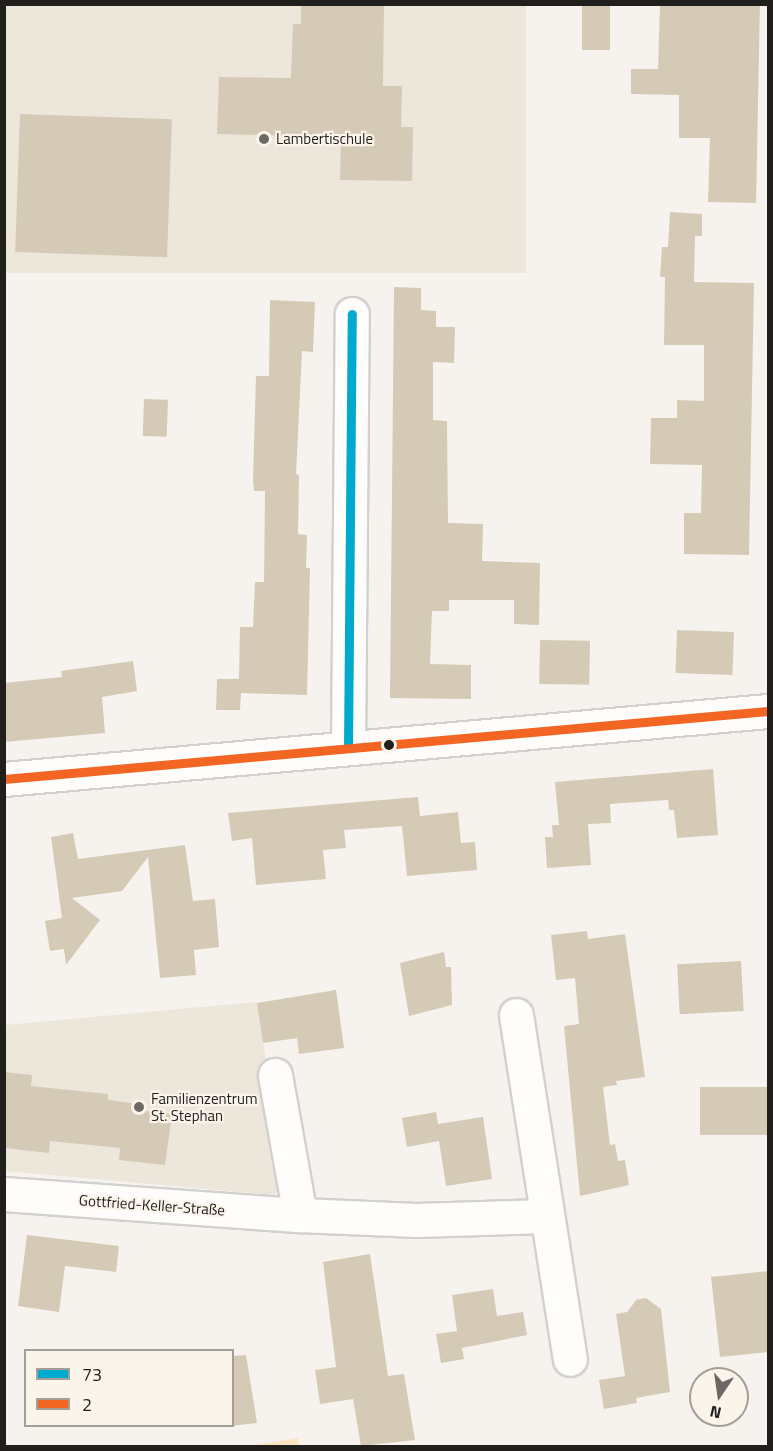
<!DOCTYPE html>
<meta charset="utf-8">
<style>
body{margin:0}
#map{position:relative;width:773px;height:1451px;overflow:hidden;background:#f6f3ee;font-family:"Titillium Web",sans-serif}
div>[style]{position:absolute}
.built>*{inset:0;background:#ede6db;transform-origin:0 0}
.green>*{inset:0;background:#f9e5c1}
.building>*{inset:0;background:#d5cab6;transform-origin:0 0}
.roads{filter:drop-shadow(2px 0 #d2d1cd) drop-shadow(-2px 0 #d2d1cd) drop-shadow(0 2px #d2d1cd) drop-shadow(0 -2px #d2d1cd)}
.street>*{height:33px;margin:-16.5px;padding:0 16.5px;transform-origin:16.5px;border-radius:16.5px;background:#fefdfc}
.bus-1>*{height:9px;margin:-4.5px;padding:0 4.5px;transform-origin:4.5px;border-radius:4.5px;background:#00a9ce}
.bus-2>*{height:9px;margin:-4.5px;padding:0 4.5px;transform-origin:4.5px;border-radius:4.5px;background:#f26522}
.dots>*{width:16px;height:16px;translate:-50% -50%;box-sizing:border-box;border:3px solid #faf4eb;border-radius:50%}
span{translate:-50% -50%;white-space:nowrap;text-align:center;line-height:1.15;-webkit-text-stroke:4.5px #faf4eb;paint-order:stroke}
.poi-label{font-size:15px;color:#211f1b}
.left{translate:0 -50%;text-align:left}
.street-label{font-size:15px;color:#211f1b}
.frame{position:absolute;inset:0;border:6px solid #211f1b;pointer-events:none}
.legend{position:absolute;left:24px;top:1349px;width:210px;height:78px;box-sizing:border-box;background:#faf4eb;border:2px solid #a39f98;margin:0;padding:8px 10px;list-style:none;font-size:18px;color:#211f1b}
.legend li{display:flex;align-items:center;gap:12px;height:30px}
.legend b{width:30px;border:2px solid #a39f98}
.north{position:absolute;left:689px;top:1367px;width:60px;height:60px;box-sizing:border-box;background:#faf4eb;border:2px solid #a39f98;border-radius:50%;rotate:193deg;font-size:16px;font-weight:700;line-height:24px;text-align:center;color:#211f1b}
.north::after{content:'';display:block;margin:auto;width:21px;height:27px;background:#6c6965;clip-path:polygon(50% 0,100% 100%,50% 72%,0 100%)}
</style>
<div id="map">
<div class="built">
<div style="left:5px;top:5px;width:521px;height:268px"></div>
<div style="clip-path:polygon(257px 1002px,285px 1183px,274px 1195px,5px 1171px,5px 1025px)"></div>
</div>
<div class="green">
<div style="clip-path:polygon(298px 1438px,299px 1446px,250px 1446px)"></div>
</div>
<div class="building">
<div style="clip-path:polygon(301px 4px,384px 4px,383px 86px,402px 86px,401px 127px,413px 127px,412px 181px,340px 180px,341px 137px,217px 134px,219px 77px,291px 78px,293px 24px,301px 24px)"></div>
<div style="clip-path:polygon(660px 4px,760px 4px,756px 203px,708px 202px,710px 138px,679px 138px,679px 95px,631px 94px,631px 69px,658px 69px)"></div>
<div style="left:582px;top:5px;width:28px;height:45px"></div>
<div style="left:20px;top:114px;width:152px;height:138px;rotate:2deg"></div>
<div style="clip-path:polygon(670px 212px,702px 214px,702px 236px,695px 236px,694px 282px,754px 283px,749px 555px,684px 554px,684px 513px,701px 513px,702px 465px,650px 464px,651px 418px,677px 418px,677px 400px,704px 401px,704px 345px,664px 345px,665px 277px,660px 277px,662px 247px,668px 247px)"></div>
<div style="clip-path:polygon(394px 287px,421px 288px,421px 310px,436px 311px,436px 327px,455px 327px,454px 363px,433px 362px,433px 420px,447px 421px,448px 523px,483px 524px,482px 561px,540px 563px,539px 625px,514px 624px,514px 600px,449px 600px,449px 611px,432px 611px,430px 664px,471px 665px,471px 699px,390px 698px)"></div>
<div style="clip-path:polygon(270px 300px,315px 302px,313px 352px,302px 351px,296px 474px,299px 475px,298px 534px,307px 535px,306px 568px,310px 568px,307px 695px,241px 693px,240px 710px,216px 710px,217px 679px,239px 679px,240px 627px,253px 627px,255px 582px,264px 582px,265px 491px,254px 491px,253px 479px,256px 376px,269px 376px)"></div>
<div style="left:144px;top:399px;width:24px;height:37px;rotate:2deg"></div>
<div style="left:677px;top:630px;width:57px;height:43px;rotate:2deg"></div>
<div style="left:540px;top:640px;width:50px;height:44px;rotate:1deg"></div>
<div style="clip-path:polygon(133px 661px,137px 691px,102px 697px,105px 733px,4px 742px,4px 683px,62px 677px,61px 671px)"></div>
<div style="clip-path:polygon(713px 769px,718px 835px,677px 838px,674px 810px,669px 810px,668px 800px,610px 804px,611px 823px,588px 824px,591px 865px,547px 868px,545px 837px,553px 837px,552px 825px,559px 825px,555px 782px)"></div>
<div style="clip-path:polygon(418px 797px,420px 816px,458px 812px,461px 843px,475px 842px,477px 870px,407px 876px,402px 826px,344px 830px,346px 848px,323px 850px,326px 879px,256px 885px,252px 838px,232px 841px,228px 813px)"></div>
<div style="clip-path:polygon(73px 833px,78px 859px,185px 845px,193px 901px,215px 899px,219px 947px,194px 950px,196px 975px,160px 978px,148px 857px,122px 891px,72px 898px,100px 920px,66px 965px,64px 949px,50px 951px,45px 921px,62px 918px,51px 837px)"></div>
<div style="clip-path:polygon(587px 931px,588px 939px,625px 934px,645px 1077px,616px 1081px,617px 1085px,603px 1087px,610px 1145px,615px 1144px,618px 1161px,625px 1160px,629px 1185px,580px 1196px,564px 1026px,579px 1024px,575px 978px,556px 980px,551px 935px)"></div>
<div style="clip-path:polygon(444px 952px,446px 967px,451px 967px,452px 1005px,409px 1016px,400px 963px)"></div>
<div style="left:741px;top:961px;width:50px;height:64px;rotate:87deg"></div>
<div style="clip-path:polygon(336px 990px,344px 1048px,299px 1054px,297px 1038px,263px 1043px,257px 1003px)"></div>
<div style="clip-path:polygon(4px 1072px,32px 1075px,31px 1086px,108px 1094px,108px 1100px,139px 1104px,138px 1110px,172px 1114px,165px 1165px,119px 1160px,120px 1148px,50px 1141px,49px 1153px,4px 1148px)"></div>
<div style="left:768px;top:1087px;width:48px;height:68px;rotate:90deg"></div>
<div style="clip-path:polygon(436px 1112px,438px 1124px,483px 1117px,492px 1179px,446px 1186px,439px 1141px,407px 1147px,402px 1118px)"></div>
<div style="clip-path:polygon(27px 1235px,119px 1246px,116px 1272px,65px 1266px,59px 1312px,18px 1306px)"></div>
<div style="clip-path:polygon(370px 1254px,388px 1376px,404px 1374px,415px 1440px,361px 1446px,353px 1399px,320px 1404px,315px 1370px,336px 1367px,323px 1262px)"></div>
<div style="clip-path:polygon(768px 1271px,768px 1352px,720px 1357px,711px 1277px)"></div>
<div style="clip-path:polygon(493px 1289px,497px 1316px,523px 1312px,527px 1335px,462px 1348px,464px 1359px,441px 1363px,436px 1334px,457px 1331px,452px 1295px)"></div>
<div style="clip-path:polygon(646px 1298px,661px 1309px,670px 1392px,636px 1398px,637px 1403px,604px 1409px,599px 1380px,625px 1376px,616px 1314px,627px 1312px,636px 1300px)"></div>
<div style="clip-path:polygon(246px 1355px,257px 1423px,232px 1426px,232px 1356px)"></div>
</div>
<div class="roads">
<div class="street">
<div style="left:348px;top:747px;width:433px;rotate:-89.5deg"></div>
<div style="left:4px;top:779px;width:767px;rotate:-5.09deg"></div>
<div style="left:516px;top:1015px;width:348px;rotate:81.1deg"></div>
<div style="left:275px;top:1075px;width:142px;rotate:79.9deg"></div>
<div style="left:4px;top:1194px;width:297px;rotate:4.1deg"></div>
<div style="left:300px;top:1215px;width:116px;rotate:2.5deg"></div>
<div style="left:416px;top:1220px;width:130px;rotate:-1.8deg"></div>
</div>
</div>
<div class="bus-1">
<div style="left:348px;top:747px;width:433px;rotate:-89.5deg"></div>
</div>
<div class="bus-2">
<div style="left:4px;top:779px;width:767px;rotate:-5.09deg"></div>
</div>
<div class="dots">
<div style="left:264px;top:139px;background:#6c6965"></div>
<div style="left:389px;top:745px;background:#211f1b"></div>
<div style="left:139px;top:1107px;background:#6c6965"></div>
</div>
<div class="poi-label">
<span class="left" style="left:276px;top:139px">Lambertischule</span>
<span class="left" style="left:151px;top:1107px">Familienzentrum<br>St. Stephan</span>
</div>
<div class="street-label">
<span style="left:152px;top:1205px;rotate:4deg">Gottfried-Keller-Straße</span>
</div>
<div class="frame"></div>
<ul class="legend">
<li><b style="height:8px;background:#00a9ce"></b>73</li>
<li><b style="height:8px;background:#f26522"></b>2</li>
</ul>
<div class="north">N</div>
</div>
